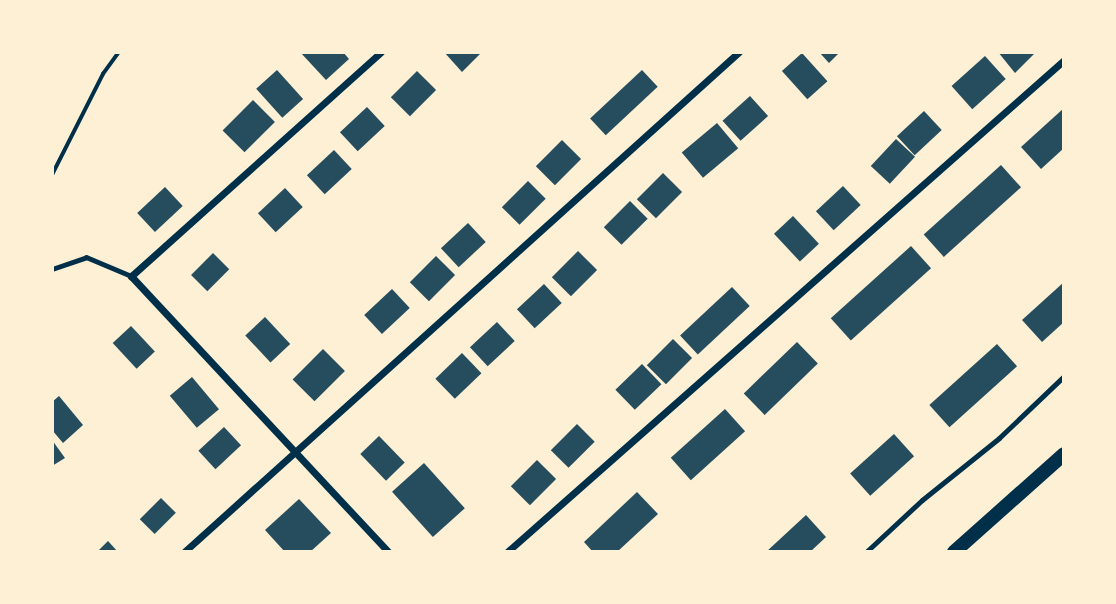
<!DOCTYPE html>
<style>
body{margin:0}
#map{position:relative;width:1116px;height:604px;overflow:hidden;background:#fdf0d5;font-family:"Crimson Pro",serif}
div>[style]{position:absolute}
.building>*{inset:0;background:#264d5e;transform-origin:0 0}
.path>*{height:3.5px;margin:-1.75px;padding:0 1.75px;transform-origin:1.75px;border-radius:1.75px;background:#003049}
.service>*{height:5px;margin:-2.5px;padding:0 2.5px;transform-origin:2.5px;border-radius:2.5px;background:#003049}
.minor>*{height:7px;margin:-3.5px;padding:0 3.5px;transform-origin:3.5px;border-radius:3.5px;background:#003049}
.secondary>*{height:14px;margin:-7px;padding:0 7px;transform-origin:7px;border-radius:7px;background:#003049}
span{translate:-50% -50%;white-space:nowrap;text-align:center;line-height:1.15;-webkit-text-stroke:5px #fdf0d5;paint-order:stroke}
.frame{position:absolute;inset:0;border:54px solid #fdf0d5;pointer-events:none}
</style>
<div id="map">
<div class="building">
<div style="clip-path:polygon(300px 52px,343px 52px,349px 59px,326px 80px)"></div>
<div style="clip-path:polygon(444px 52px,482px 52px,462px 72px)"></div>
<div style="clip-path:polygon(819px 52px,840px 52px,829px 63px)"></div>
<div style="clip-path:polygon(998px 52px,1036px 52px,1015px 73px)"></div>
<div style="left:802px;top:53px;width:38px;height:27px;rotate:48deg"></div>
<div style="left:985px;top:56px;width:31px;height:45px;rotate:48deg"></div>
<div style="left:277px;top:70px;width:39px;height:28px;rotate:48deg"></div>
<div style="left:642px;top:70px;width:23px;height:71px;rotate:47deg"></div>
<div style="left:417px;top:71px;width:27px;height:37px;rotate:45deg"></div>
<div style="left:750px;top:96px;width:27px;height:37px;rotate:48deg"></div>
<div style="left:253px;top:100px;width:31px;height:43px;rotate:45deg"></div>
<div style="left:367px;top:107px;width:26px;height:37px;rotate:47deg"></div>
<div style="clip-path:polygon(1064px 108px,1064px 148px,1041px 169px,1021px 147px)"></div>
<div style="left:924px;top:111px;width:26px;height:37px;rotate:47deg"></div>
<div style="left:717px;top:123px;width:33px;height:46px;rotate:50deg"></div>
<div style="left:896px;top:139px;width:26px;height:37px;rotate:43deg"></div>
<div style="left:562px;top:140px;width:27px;height:37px;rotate:45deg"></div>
<div style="left:334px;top:150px;width:26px;height:37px;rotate:47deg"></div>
<div style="left:1001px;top:165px;width:30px;height:104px;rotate:48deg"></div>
<div style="left:663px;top:173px;width:27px;height:37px;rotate:45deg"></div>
<div style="left:528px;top:181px;width:25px;height:37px;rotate:45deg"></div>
<div style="left:843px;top:186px;width:26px;height:37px;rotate:47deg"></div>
<div style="left:165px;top:187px;width:26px;height:38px;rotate:47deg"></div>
<div style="left:285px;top:188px;width:26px;height:37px;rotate:47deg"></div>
<div style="left:630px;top:201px;width:25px;height:37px;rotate:45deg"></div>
<div style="left:793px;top:216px;width:38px;height:26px;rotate:47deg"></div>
<div style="left:468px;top:223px;width:26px;height:37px;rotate:47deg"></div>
<div style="left:911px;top:246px;width:30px;height:108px;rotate:48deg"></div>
<div style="left:578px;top:251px;width:27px;height:37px;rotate:45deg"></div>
<div style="left:213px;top:253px;width:23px;height:31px;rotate:45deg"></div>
<div style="left:436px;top:256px;width:27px;height:37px;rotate:45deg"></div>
<div style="clip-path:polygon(1064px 282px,1064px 322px,1042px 342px,1022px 320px)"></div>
<div style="left:544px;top:284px;width:26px;height:37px;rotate:47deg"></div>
<div style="left:732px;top:287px;width:26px;height:71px;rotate:47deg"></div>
<div style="left:392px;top:289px;width:26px;height:38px;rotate:47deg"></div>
<div style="left:265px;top:317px;width:37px;height:27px;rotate:47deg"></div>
<div style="left:497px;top:322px;width:26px;height:37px;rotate:47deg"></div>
<div style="left:131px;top:326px;width:35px;height:25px;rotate:47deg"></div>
<div style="left:673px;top:339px;width:27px;height:37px;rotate:45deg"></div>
<div style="left:797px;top:342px;width:30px;height:74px;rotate:46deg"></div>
<div style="left:997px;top:344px;width:30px;height:91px;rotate:48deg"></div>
<div style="left:323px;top:349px;width:31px;height:43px;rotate:45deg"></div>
<div style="left:462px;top:353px;width:28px;height:37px;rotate:46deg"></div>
<div style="left:642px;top:364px;width:28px;height:37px;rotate:46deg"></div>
<div style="left:192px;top:377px;width:42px;height:29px;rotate:50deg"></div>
<div style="clip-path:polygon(59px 396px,83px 425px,63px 443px,52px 430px,52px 402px)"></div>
<div style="left:725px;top:409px;width:30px;height:73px;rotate:48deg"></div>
<div style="left:577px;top:424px;width:25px;height:37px;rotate:45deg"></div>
<div style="left:224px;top:427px;width:25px;height:35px;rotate:47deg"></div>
<div style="left:894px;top:434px;width:30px;height:59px;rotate:48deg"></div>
<div style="left:379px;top:436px;width:37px;height:26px;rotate:46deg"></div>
<div style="clip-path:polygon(52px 440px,65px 458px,52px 466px)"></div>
<div style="left:537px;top:460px;width:27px;height:37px;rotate:45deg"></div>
<div style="left:424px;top:463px;width:61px;height:43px;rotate:48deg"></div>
<div style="clip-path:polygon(637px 492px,658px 514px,617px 552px,593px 552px,584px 542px)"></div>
<div style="left:161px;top:498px;width:21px;height:30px;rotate:45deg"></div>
<div style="clip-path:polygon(299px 499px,331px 533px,310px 552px,285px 552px,265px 530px)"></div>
<div style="clip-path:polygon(806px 515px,826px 537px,810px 552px,766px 552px)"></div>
<div style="clip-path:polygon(108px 541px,118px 552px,97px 552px)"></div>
</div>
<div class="path">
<div style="left:52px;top:175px;width:113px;rotate:-63.2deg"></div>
<div style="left:103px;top:74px;width:27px;rotate:-54deg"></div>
</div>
<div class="service">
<div style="left:52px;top:269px;width:36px;rotate:-19deg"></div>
<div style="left:86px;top:257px;width:49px;rotate:22.9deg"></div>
<div style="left:866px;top:552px;width:76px;rotate:-42.9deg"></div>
<div style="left:922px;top:500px;width:99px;rotate:-38.8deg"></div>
<div style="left:999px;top:438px;width:90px;rotate:-43.6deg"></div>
</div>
<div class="minor">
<div style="left:381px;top:52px;width:336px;rotate:138.1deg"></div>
<div style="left:131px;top:276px;width:377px;rotate:47deg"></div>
<div style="left:184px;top:552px;width:747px;rotate:-42.02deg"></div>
<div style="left:507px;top:552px;width:743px;rotate:-41.45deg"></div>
</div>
<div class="secondary">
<div style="left:954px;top:552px;width:147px;rotate:-41.7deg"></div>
</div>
<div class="frame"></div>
</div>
